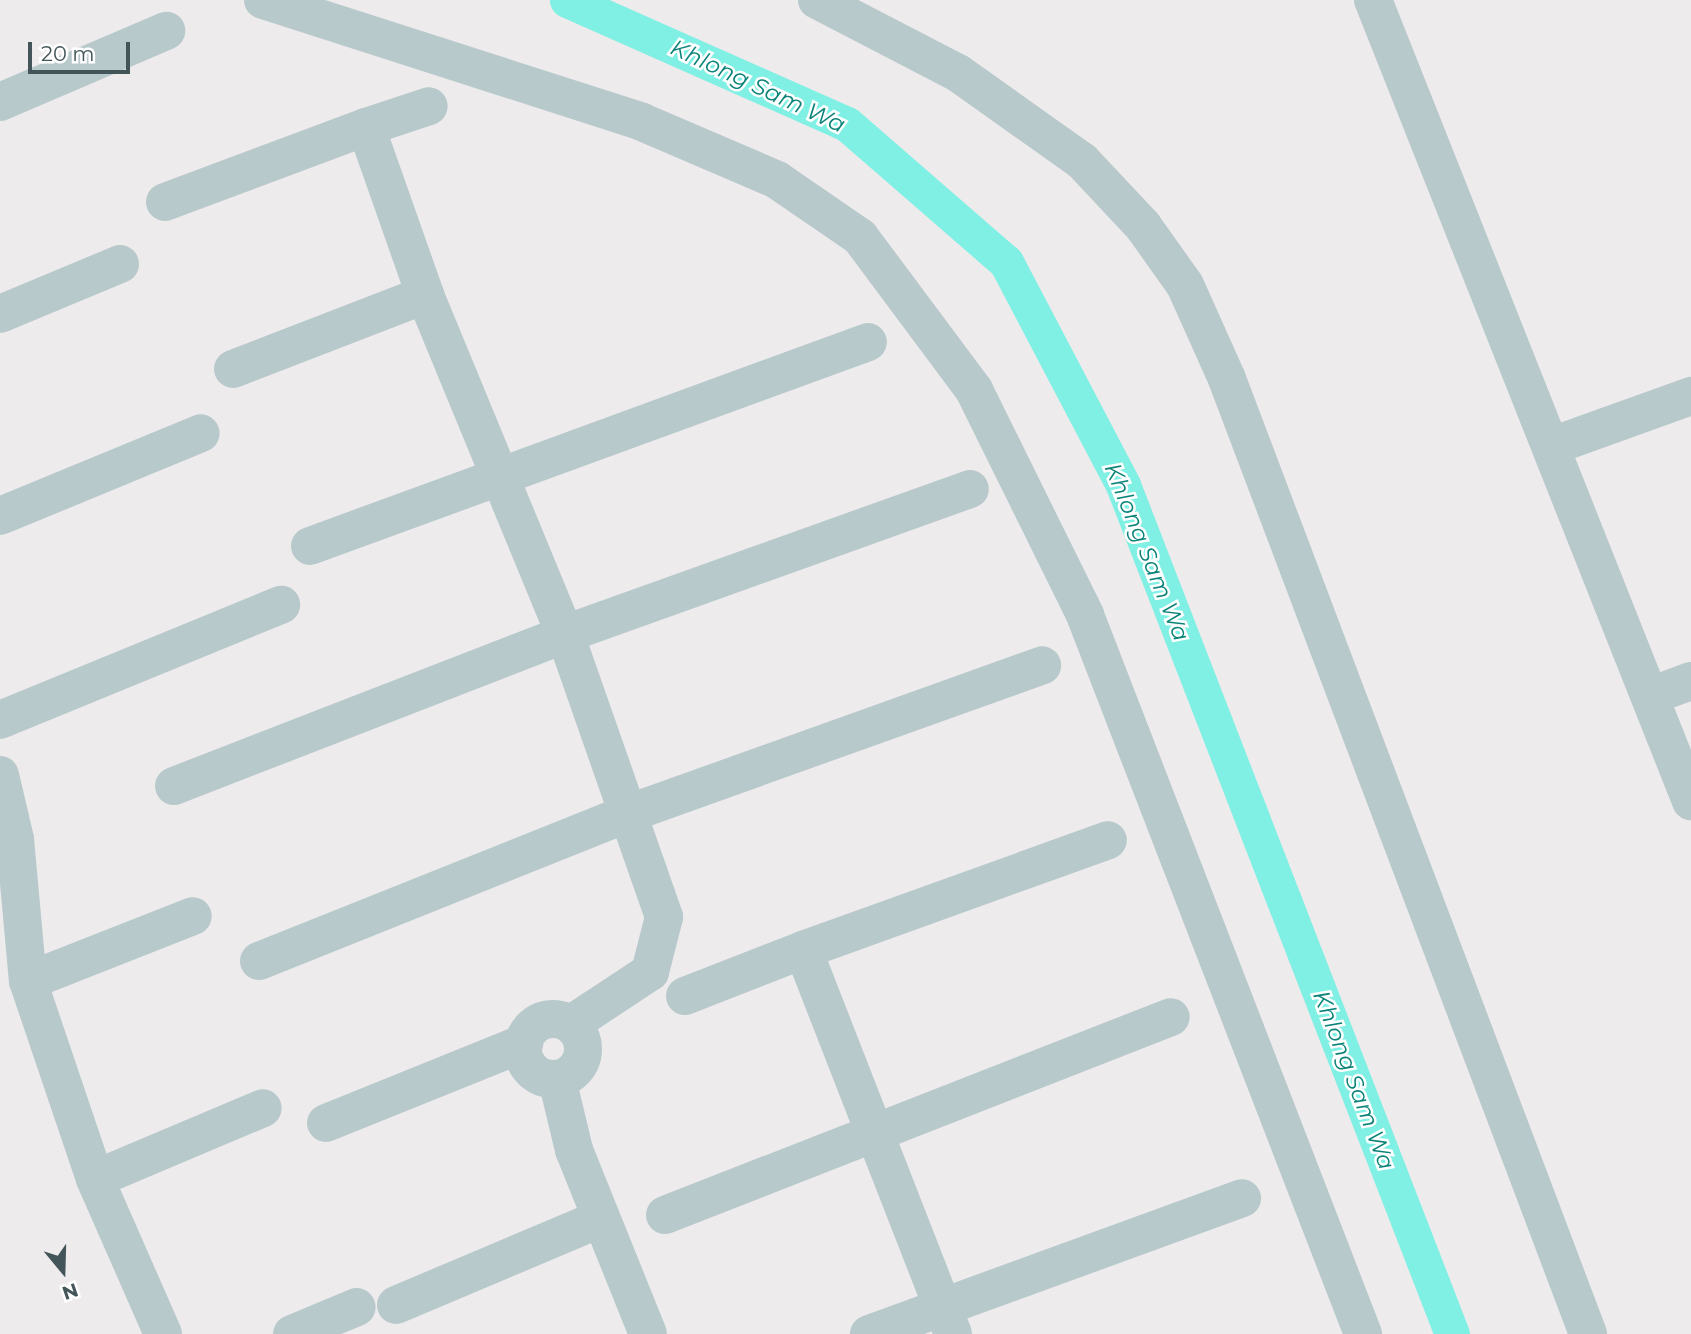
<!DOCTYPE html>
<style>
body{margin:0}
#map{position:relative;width:1691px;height:1334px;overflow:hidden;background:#eeebec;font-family:Montserrat,sans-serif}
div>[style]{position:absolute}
.canal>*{height:35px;margin:-17.5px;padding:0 17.5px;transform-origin:17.5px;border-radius:17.5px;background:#80efe4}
.minor>*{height:38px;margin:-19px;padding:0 19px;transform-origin:19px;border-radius:19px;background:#b8c9cc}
.minor>.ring{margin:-19px;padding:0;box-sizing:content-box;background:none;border:38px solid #b8c9cc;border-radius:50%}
span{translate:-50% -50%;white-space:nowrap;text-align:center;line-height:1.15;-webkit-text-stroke:5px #fff;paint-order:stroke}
.water-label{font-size:23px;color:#098378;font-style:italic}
.north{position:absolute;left:28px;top:1236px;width:70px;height:70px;-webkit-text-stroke:5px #fff;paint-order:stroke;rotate:161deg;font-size:19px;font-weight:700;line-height:28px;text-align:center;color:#435559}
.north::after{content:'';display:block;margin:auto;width:24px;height:32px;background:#435559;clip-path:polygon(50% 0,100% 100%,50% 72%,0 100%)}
.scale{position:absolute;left:28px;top:42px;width:102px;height:32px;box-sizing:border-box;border:4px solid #435559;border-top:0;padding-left:9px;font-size:21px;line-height:24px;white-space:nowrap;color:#435559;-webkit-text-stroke:5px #fff;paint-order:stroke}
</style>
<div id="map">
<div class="canal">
<div style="left:567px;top:0;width:306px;rotate:23.9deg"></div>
<div style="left:847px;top:124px;width:211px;rotate:41deg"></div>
<div style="left:1006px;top:262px;width:252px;rotate:62.3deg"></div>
<div style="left:1123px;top:485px;width:911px;rotate:68.82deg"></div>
</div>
<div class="minor">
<div style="left:263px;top:0;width:398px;rotate:17.8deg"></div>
<div style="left:642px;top:122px;width:147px;rotate:23.2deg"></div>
<div style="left:777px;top:180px;width:101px;rotate:34.5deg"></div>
<div style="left:860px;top:237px;width:191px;rotate:53.3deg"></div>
<div style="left:974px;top:390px;width:251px;rotate:63.7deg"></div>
<div style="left:1085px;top:615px;width:771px;rotate:68.86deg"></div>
<div style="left:817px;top:0;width:159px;rotate:27.4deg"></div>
<div style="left:958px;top:73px;width:152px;rotate:35.4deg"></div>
<div style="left:1082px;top:161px;width:89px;rotate:46.8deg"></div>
<div style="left:1143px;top:226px;width:72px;rotate:54.6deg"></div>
<div style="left:1185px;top:285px;width:103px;rotate:65.9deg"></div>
<div style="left:1227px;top:379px;width:1021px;rotate:69.29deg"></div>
<div style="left:1373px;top:0;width:862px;rotate:68.35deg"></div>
<div style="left:0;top:102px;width:181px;rotate:-23.2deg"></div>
<div style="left:366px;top:127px;width:66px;rotate:-18.4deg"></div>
<div style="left:165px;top:202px;width:215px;rotate:-20.5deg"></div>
<div style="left:366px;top:127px;width:178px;rotate:70.6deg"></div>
<div style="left:425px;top:295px;width:367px;rotate:67.6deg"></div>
<div style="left:565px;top:634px;width:300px;rotate:70.7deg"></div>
<div style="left:664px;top:917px;width:57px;rotate:104.3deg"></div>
<div style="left:650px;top:972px;width:95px;rotate:146.6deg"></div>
<div style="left:0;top:314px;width:130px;rotate:-22.6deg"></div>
<div style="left:233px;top:369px;width:206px;rotate:-21.1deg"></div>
<div style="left:1552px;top:446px;width:148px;rotate:-19.8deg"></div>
<div style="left:0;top:516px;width:217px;rotate:-22.4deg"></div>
<div style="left:310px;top:546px;width:594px;rotate:-20.08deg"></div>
<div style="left:1650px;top:696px;width:44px;rotate:-20.1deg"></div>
<div style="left:0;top:720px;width:304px;rotate:-22.3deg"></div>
<div style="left:0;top:775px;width:66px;rotate:76.8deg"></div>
<div style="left:15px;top:839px;width:143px;rotate:84.8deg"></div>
<div style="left:28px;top:981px;width:209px;rotate:71.3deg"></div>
<div style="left:95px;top:1179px;width:169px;rotate:66.3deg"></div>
<div style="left:174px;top:786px;width:420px;rotate:-21.2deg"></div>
<div style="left:565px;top:634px;width:430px;rotate:-19.7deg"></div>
<div style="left:259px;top:961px;width:396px;rotate:-21.8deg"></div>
<div style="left:627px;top:814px;width:441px;rotate:-19.7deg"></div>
<div style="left:28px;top:981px;width:177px;rotate:-21.5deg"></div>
<div style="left:685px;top:996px;width:127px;rotate:-21.3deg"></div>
<div class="ring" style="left:523px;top:1019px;width:22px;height:22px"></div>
<div style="left:557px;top:1079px;width:73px;rotate:76.5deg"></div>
<div style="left:574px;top:1150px;width:198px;rotate:68.1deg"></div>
<div style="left:326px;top:1123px;width:214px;rotate:-22deg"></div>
<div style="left:95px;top:1179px;width:182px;rotate:-22.9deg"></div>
<div style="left:665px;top:1215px;width:543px;rotate:-21.37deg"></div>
<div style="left:396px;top:1305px;width:221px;rotate:-22.9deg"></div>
<div style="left:292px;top:1334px;width:70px;rotate:-22.6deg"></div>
<div style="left:869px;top:1334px;width:397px;rotate:-20deg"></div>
<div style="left:953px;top:1334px;width:412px;rotate:-111.3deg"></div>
<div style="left:803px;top:950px;width:324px;rotate:-19.8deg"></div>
</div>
<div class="water-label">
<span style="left:758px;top:86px;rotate:25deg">Khlong Sam Wa</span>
<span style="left:1147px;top:552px;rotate:68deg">Khlong Sam Wa</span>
<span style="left:1354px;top:1080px;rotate:69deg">Khlong Sam Wa</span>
</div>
<div class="north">N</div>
<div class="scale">20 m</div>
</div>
